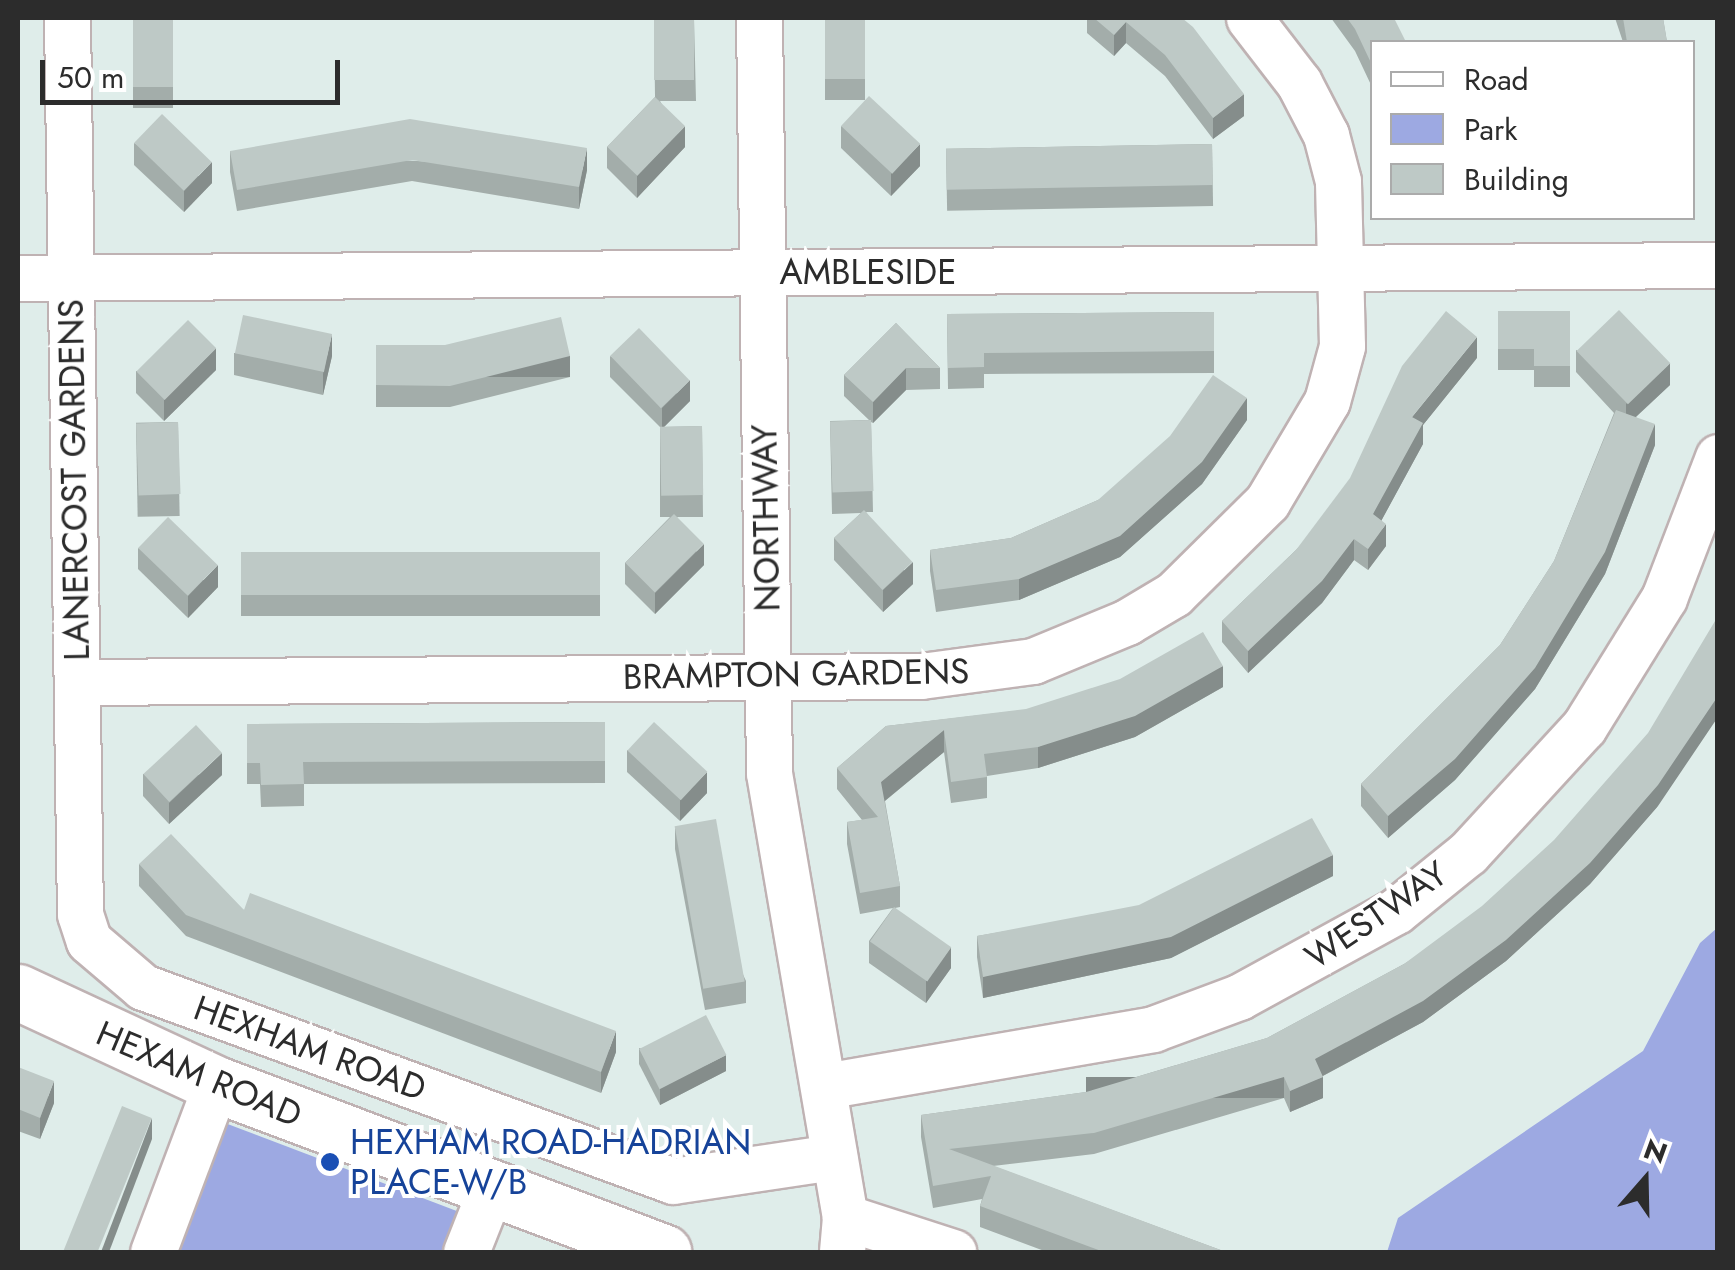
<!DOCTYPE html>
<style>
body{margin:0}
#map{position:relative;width:1735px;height:1270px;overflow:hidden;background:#dfedea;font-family:Jost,sans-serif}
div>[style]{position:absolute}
.green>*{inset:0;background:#9da9e2}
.roads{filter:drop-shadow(2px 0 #bfb2b3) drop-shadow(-2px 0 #bfb2b3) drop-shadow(0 2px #bfb2b3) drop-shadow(0 -2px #bfb2b3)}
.street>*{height:45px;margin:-22.5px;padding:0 22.5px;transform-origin:22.5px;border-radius:22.5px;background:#fff}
.secondary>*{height:55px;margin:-27.5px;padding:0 27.5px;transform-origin:27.5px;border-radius:27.5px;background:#fff}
.wall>*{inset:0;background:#a3adaa;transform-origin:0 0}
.shaded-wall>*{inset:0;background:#858d8b;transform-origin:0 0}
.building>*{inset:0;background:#bec9c6;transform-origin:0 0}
.dots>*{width:28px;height:28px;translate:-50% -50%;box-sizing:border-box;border:5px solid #fff;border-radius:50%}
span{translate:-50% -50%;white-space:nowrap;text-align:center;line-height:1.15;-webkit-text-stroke:8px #fff;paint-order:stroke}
.street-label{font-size:35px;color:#2c2c2c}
.transit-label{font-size:35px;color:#164399}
.left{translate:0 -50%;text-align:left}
.frame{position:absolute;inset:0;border:20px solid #2c2c2c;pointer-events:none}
.legend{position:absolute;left:1370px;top:40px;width:325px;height:180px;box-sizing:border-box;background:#fff;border:2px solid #ababab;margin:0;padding:12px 18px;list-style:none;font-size:30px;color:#2c2c2c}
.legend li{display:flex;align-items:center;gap:20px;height:50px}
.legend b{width:50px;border:2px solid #ababab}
.north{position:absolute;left:1595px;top:1130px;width:100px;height:100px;-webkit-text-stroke:8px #fff;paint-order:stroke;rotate:20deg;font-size:28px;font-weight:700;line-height:40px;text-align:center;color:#2c2c2c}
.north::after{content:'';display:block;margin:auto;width:35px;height:45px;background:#2c2c2c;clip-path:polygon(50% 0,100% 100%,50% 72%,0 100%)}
.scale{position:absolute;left:40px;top:60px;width:300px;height:45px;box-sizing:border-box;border:5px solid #2c2c2c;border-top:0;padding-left:12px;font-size:30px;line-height:35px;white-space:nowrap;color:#2c2c2c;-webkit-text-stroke:8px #fff;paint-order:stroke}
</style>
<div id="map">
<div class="green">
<div style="clip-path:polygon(1717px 928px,1717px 1252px,1387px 1252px,1398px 1218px,1643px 1051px,1700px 943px)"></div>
<div style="clip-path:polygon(217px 1120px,462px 1213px,446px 1252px,167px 1252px)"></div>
</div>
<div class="roads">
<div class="street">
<div style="left:67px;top:18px;width:896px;rotate:89.17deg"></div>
<div style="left:80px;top:914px;width:28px;rotate:72deg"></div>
<div style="left:89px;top:941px;width:71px;rotate:40.4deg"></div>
<div style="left:143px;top:987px;width:564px;rotate:20.1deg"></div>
<div style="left:673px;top:1181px;width:163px;rotate:-8.5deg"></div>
<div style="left:759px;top:18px;width:755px;rotate:89.24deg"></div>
<div style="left:769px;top:773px;width:450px;rotate:80.3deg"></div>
<div style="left:845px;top:1217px;width:35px;rotate:95deg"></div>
<div style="left:18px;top:278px;width:1700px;rotate:-0.44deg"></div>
<div style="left:78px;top:682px;width:843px;rotate:-0.41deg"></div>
<div style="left:921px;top:676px;width:113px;rotate:-7.6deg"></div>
<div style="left:1033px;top:661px;width:102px;rotate:-22.5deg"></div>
<div style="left:1127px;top:622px;width:55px;rotate:-30.8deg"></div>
<div style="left:1174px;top:594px;width:131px;rotate:-44.7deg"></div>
<div style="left:1267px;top:502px;width:117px;rotate:-59.3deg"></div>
<div style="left:1327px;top:401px;width:57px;rotate:-74.7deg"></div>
<div style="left:1342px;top:346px;width:165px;rotate:-91.4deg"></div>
<div style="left:1338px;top:181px;width:48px;rotate:-104.6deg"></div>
<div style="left:1326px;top:135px;width:59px;rotate:-117.4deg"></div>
<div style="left:1299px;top:83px;width:82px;rotate:-127.6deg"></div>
<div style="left:824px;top:1086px;width:334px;rotate:-9.8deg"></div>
<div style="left:1153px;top:1029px;width:92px;rotate:-20.4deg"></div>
<div style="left:1239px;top:997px;width:179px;rotate:-28.7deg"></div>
<div style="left:1396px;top:911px;width:92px;rotate:-38.9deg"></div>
<div style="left:1468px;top:853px;width:171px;rotate:-47.4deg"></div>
<div style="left:1584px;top:727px;width:152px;rotate:-58.2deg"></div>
<div style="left:1664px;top:598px;width:151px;rotate:-69deg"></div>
<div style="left:845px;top:1217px;width:114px;rotate:18deg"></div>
<div style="left:153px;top:1252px;width:179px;rotate:-69.4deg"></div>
<div style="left:466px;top:1252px;width:68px;rotate:-68.4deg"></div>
</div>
<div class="secondary">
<div style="left:18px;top:992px;width:218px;rotate:24.9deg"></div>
<div style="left:216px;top:1084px;width:478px;rotate:20.6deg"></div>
</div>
</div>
<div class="wall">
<div style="left:133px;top:18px;width:40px;height:90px"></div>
<div style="clip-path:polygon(654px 18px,694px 18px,696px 101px,660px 101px,685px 147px,637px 198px,607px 168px,607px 147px,655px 97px)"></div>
<div style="left:825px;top:18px;width:40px;height:82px"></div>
<div style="clip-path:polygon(1087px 18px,1182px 18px,1244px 116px,1213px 139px,1165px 76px,1126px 43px,1114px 56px,1087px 33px)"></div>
<div style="clip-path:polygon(1331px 18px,1394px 18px,1372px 42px,1372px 87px,1355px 51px)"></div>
<div style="clip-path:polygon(1615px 18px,1663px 18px,1667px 42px,1623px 42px)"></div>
<div style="clip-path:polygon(841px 126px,920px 166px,891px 196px,841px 148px)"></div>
<div style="clip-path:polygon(134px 143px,212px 183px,184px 212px,134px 165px)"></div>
<div style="left:1212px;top:144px;width:62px;height:266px;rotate:89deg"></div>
<div style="clip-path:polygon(230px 151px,587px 170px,579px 209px,412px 181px,237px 211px,230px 172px)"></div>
<div style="clip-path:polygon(1498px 311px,1570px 311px,1570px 387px,1534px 387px,1534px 370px,1498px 370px)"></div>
<div style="clip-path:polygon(1214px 312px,1214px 373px,984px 374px,984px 388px,948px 389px,947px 314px)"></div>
<div style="clip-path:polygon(896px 323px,940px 368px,940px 389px,906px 390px,873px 423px,871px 422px,873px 512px,866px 512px,913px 584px,883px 612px,834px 560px,834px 538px,861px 513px,832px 514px,830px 421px,869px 420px,844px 396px,844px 375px)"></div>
<div style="clip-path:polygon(376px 345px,570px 377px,450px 407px,376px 407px)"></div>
<div style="clip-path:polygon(1576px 350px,1670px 385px,1636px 417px,1655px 445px,1605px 574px,1535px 689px,1455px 780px,1388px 838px,1361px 806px,1361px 784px,1500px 645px,1554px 561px,1614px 413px,1576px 372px)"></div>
<div style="clip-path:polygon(234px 353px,332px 356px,323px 395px,234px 375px)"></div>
<div style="clip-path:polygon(610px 356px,690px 401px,664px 427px,702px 426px,703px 517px,677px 517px,704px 565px,655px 614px,625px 584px,625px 563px,670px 517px,660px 517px,660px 427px,610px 377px)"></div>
<div style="clip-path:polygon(1477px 358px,1423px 425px,1423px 444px,1381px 521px,1386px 546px,1368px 570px,1354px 560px,1322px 603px,1248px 673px,1222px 642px,1222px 621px,1296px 550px)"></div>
<div style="clip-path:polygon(216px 370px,164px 421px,136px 393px,136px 371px)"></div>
<div style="clip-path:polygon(1247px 420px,1202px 484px,1120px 557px,1019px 600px,936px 612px,930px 571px,930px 550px,1011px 538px,1098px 500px)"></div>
<div style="left:178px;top:422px;width:94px;height:42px;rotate:89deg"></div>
<div style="clip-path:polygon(138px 548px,218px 587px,188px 618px,138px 569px)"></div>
<div style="left:600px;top:552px;width:64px;height:359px;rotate:90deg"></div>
<div style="clip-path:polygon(1223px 687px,1135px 737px,1038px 768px,987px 776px,987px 798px,951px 803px,944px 752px,885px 801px,900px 886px,900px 907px,895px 908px,951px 968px,926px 1003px,869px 963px,869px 941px,893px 908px,860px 914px,847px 844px,847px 822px,862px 820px,837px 789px,837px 768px,886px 726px)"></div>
<div style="clip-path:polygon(605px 722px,605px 783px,304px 784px,304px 806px,261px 807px,260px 784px,247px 784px,247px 724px)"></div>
<div style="clip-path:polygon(627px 750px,707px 793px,680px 821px,627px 772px)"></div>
<div style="clip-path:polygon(143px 774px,222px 775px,169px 824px,143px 796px)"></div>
<div style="clip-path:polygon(1658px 806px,1590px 884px,1506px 961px,1423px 1022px,1323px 1076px,1323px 1098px,1290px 1112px,1284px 1098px,1094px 1154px,993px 1166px,1226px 1252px,1047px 1252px,980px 1227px,980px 1206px,982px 1199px,933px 1208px,921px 1137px,921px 1115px,1086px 1092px,1267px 1038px,1404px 964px)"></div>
<div style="clip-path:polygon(675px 827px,746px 981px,746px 1003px,705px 1010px,675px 849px)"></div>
<div style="clip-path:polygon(139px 864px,244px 910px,616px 1052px,601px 1093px,186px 936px,139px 886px)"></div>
<div style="clip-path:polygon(1333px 876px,1171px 958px,983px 998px,977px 957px,977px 936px)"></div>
<div style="clip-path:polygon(639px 1048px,726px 1071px,660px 1105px,639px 1064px)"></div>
<div style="clip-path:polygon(18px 1067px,54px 1103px,40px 1139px,18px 1131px)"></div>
</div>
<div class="shaded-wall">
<div style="clip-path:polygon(1126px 22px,1126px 43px,1114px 56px,1114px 35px)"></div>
<div style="clip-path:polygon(1244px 94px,1244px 116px,1213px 139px,1213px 118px)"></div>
<div style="clip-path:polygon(685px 126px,685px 147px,637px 198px,637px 176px)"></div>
<div style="clip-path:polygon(920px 144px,920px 166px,891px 196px,891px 174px)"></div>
<div style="clip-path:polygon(587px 148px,587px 170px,579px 209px,579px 187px)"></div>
<div style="clip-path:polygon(212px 162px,212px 183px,184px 212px,184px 191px)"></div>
<div style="clip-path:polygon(332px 334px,332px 356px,323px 395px,323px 374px)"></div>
<div style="clip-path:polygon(1477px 337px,1477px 358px,1423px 425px,1423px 444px,1373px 536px,1373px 514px,1412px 417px)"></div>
<div style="clip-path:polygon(216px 348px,216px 370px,164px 421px,164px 400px)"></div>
<div style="left:570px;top:356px;width:21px;height:124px;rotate:90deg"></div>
<div style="clip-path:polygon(1670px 363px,1670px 385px,1626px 426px,1626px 404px)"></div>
<div style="clip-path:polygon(906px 368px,906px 390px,873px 423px,873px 402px)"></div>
<div style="clip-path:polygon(690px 380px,690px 401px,662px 429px,662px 408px)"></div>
<div style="clip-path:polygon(1247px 398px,1247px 420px,1202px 484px,1120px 557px,1019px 600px,1019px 579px)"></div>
<div style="clip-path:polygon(1655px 424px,1655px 445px,1605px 574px,1535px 689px,1455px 780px,1388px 838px,1388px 816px)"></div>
<div style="clip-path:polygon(1386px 524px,1386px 546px,1368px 570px,1368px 549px)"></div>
<div style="clip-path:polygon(1354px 539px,1354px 560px,1322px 603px,1248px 673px,1248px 651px)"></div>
<div style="clip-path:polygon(704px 544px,704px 565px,655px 614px,655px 593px)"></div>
<div style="clip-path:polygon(913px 562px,913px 584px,883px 612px,883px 590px)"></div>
<div style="clip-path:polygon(218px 565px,218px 587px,188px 618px,188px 596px)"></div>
<div style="clip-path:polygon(1223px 666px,1223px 687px,1135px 737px,1038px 768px,1038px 747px)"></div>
<div style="clip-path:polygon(1718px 696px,1718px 717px,1658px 806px,1590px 884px,1506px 961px,1423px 1022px,1315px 1080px,1323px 1077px,1323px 1098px,1290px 1112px,1290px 1091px,1315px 1059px)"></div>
<div style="clip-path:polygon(944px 730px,944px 752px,881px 804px,881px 782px)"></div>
<div style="clip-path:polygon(222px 753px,222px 775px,169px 824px,169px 803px)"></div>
<div style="clip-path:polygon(707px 772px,707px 793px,680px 821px,680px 800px)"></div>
<div style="clip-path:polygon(1333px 855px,1333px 876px,1171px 958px,983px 998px,983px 977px)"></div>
<div style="clip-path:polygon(951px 947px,951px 968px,926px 1003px,926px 981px)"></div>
<div style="clip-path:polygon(616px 1031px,616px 1052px,601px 1093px,601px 1072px)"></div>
<div style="clip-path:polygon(726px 1055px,726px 1071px,660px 1105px,660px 1088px)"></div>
<div style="left:1284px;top:1077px;width:21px;height:198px;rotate:90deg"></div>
<div style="clip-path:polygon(54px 1081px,54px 1103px,40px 1139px,40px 1118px)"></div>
<div style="clip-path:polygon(152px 1118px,152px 1139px,109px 1252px,101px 1252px)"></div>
</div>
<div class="building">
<div style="left:133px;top:18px;width:40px;height:69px"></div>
<div style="left:654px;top:18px;width:40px;height:62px"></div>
<div style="left:825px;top:18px;width:40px;height:61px"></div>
<div style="clip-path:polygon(1094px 18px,1182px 18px,1193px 27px,1244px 94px,1213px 118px,1165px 55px,1126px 22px,1114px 35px)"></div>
<div style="clip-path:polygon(1347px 18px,1394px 18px,1406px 42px,1372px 42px,1372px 65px,1355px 29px)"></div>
<div style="clip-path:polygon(1623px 18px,1663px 18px,1667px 42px,1627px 42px)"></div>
<div style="left:869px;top:96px;width:70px;height:41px;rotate:43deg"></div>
<div style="left:655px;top:97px;width:42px;height:69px;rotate:44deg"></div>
<div style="left:162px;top:114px;width:69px;height:40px;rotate:44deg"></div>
<div style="clip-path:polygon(410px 119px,587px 148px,579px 187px,412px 160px,237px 190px,230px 151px)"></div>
<div style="left:1212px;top:144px;width:41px;height:266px;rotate:89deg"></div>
<div style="left:1619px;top:310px;width:74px;height:59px;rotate:46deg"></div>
<div style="clip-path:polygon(1446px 311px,1477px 337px,1412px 417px,1423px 423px,1373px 514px,1386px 524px,1368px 549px,1354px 539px,1322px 581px,1248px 651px,1222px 621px,1296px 550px,1350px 478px,1402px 366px)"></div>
<div style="clip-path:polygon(1498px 311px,1570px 311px,1570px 366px,1534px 366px,1534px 349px,1498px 349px)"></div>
<div style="clip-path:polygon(1214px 312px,1214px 351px,984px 353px,984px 367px,948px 368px,947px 314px)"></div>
<div style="left:243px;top:315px;width:91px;height:39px;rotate:12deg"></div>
<div style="clip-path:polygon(561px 317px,570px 356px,450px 386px,376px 385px,376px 345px,445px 345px)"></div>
<div style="left:188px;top:320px;width:40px;height:73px;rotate:45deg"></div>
<div style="clip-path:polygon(896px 323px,940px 368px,906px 368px,873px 402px,844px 375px)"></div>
<div style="left:639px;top:328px;width:73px;height:40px;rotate:46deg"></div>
<div style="clip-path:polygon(1213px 375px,1247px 398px,1202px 462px,1120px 536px,1019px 579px,936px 590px,930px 550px,1011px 538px,1098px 500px,1170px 436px)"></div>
<div style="clip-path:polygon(1616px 410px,1655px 424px,1605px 552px,1535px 668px,1455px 759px,1388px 816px,1361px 784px,1500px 645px,1554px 561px)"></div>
<div style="left:871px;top:420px;width:71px;height:41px;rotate:88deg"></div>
<div style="left:178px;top:422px;width:72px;height:42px;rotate:88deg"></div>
<div style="left:702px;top:426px;width:69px;height:42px;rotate:89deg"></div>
<div style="left:864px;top:510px;width:71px;height:41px;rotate:47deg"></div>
<div style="left:674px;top:514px;width:42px;height:69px;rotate:45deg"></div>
<div style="left:168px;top:517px;width:69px;height:43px;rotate:44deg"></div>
<div style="left:600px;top:552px;width:43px;height:359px;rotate:90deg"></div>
<div style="clip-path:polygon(1718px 616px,1718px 696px,1658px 785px,1590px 863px,1506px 940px,1423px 1001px,1315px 1059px,1323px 1077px,1290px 1091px,1284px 1077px,1094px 1133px,949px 1149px,1226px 1252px,1104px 1252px,980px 1206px,991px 1176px,933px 1186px,921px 1115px,1086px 1092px,1267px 1038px,1404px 964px,1482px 906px,1554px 840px,1648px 733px)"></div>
<div style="clip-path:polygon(1203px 632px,1223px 666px,1135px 716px,1038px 747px,984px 754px,987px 777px,951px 782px,944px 730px,881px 782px,900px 886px,860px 893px,847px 822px,878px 817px,837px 768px,886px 726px,1026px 709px,1120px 679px)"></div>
<div style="clip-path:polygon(605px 722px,605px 761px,303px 762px,304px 784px,261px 785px,260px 763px,247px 763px,247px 724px)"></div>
<div style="left:654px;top:722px;width:73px;height:39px;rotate:43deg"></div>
<div style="left:196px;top:725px;width:38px;height:72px;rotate:47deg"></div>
<div style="clip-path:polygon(1312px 818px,1333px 855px,1171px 937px,983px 977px,977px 936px,1139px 905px)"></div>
<div style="left:716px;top:819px;width:165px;height:42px;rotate:80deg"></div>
<div style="clip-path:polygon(171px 834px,244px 910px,250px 893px,616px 1031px,601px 1072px,186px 915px,139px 864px)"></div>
<div style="left:894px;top:907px;width:70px;height:42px;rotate:35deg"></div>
<div style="left:706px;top:1015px;width:45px;height:75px;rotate:63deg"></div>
<div style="clip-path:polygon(18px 1067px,54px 1081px,40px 1118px,18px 1109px)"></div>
<div style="left:122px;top:1106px;width:32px;height:157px;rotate:22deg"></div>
</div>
<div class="dots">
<div style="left:330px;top:1162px;background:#1a4fb4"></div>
</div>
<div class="street-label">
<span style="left:868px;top:272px">AMBLESIDE</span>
<span style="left:74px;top:480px;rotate:-91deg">LANERCOST GARDENS</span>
<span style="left:766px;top:518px;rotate:-91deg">NORTHWAY</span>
<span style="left:796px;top:674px;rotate:-1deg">BRAMPTON GARDENS</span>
<span style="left:1376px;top:915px;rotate:-34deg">WESTWAY</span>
<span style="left:310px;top:1048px;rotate:20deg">HEXHAM ROAD</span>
<span style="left:199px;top:1074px;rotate:23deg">HEXAM ROAD</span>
</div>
<div class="transit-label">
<span class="left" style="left:350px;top:1162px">HEXHAM ROAD-HADRIAN<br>PLACE-W/B</span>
</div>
<div class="frame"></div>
<ul class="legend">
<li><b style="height:12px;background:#fff"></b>Road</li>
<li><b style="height:28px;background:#9da9e2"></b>Park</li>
<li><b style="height:28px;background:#bec9c6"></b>Building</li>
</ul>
<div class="north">N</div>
<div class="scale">50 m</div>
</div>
